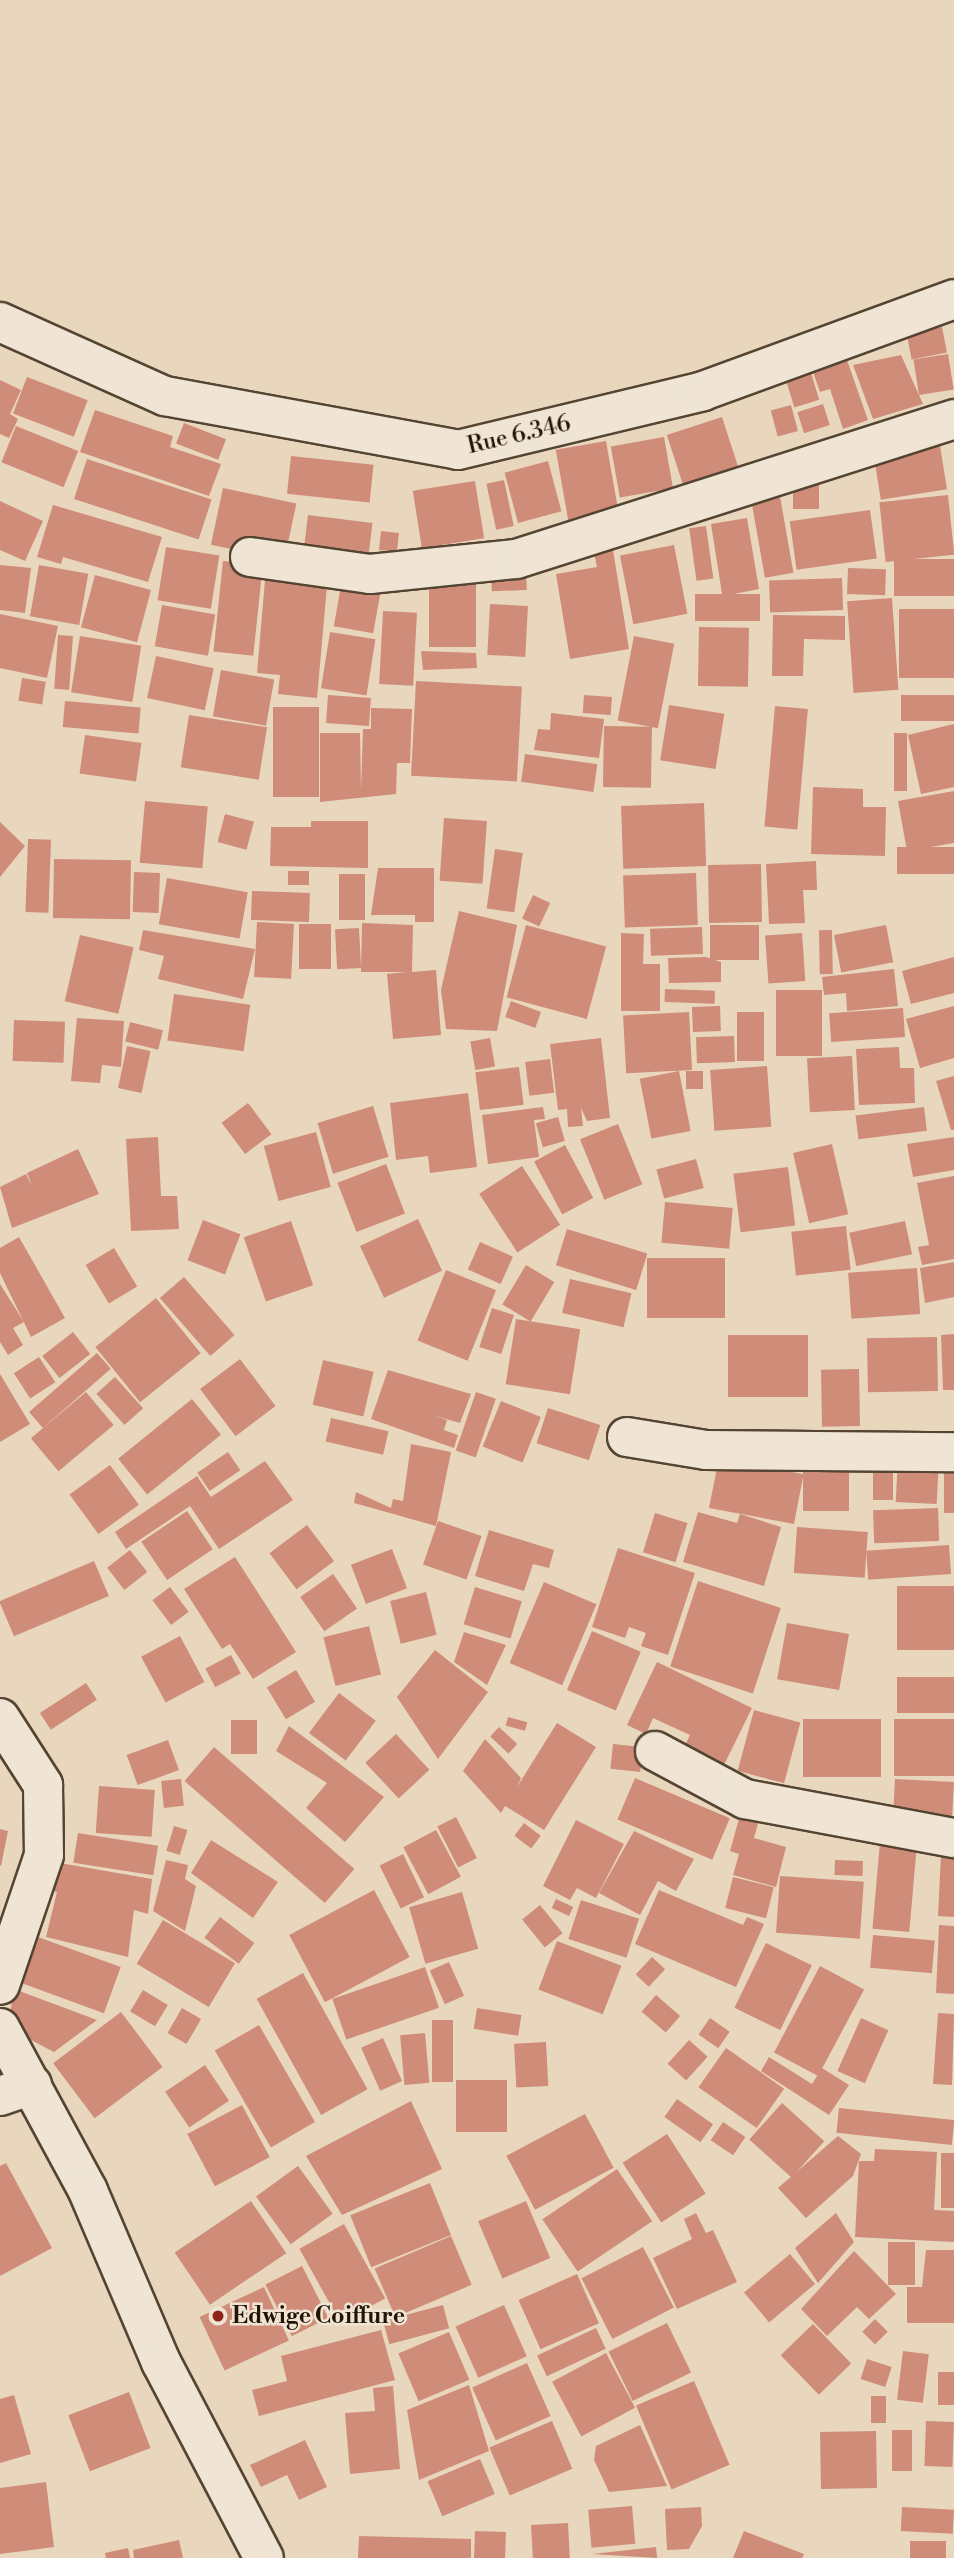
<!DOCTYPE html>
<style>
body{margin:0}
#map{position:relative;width:954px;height:2558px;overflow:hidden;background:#e8d7bd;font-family:"Libre Bodoni",serif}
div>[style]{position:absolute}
.building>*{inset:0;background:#cf8c78;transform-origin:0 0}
.roads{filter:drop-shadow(2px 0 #544432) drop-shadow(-2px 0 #544432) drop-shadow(0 2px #544432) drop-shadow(0 -2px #544432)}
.minor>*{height:38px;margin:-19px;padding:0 19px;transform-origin:19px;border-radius:19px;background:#f0e5d4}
.dots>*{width:19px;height:19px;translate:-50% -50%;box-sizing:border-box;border:4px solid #f0e5d4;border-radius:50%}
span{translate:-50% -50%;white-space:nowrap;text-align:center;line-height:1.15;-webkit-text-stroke:5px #f0e5d4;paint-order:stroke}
.street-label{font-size:23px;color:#221303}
.poi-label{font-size:23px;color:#221303;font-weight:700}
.left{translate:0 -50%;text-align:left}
</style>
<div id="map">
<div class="building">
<div style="left:942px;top:327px;width:26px;height:36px;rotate:79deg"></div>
<div style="left:948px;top:354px;width:36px;height:35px;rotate:81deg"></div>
<div style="clip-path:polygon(901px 355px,923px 404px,873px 419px,853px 365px)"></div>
<div style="clip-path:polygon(847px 360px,868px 420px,843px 429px,830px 389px,820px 392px,813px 372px)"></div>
<div style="left:811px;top:373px;width:28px;height:26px;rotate:73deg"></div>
<div style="left:27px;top:377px;width:65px;height:39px;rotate:21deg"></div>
<div style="clip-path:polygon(0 380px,21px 390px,10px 414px,18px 419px,9px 438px,0 434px)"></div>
<div style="left:823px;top:404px;width:22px;height:27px;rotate:72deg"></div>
<div style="left:791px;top:405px;width:27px;height:21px;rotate:75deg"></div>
<div style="clip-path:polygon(95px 410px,173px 436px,170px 447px,221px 464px,209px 496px,80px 452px)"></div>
<div style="left:722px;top:417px;width:52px;height:58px;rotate:72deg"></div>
<div style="left:184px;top:423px;width:45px;height:22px;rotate:21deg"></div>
<div style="left:16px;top:426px;width:67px;height:39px;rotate:22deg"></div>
<div style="left:664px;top:437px;width:52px;height:54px;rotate:80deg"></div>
<div style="left:939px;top:439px;width:51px;height:67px;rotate:81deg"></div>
<div style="left:606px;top:441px;width:75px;height:51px;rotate:80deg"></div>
<div style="left:291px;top:456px;width:83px;height:38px;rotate:6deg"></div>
<div style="left:87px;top:459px;width:131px;height:42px;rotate:18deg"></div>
<div style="left:548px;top:461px;width:52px;height:45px;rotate:75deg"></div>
<div style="left:504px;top:480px;width:47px;height:18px;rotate:78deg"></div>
<div style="left:475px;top:481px;width:58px;height:63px;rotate:81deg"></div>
<div style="left:793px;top:484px;width:26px;height:25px"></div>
<div style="left:778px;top:485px;width:89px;height:29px;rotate:80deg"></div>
<div style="left:223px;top:488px;width:75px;height:58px;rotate:12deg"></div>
<div style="left:948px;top:495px;width:60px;height:69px;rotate:84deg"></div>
<div style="clip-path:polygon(0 501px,43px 521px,25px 561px,0 550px)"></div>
<div style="clip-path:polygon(53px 505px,162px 537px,148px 582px,63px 557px,61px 564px,37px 557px)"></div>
<div style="left:870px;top:510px;width:49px;height:81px;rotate:82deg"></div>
<div style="left:308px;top:515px;width:65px;height:31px;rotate:7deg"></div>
<div style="clip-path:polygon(747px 518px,759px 589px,734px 594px,760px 594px,760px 621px,695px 621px,695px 594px,722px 594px,711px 524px)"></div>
<div style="left:706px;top:526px;width:53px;height:17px;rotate:82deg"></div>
<div style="left:381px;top:531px;width:18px;height:19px;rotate:6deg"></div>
<div style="left:674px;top:545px;width:70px;height:55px;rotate:79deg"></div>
<div style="left:166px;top:547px;width:54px;height:54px;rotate:9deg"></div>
<div style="clip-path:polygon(613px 550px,629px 649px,570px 659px,556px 574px,597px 567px,594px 553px)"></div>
<div style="left:954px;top:559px;width:37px;height:60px;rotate:90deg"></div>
<div style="left:223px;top:561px;width:40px;height:91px;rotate:6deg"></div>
<div style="clip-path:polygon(0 565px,31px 568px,25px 613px,0 610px)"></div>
<div style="left:39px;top:565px;width:50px;height:52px;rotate:10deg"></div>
<div style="left:526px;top:567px;width:23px;height:35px;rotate:88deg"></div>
<div style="left:848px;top:568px;width:38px;height:26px;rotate:2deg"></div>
<div style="left:95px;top:575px;width:58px;height:54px;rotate:15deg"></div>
<div style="left:842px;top:578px;width:32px;height:73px;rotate:88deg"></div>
<div style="left:429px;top:579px;width:47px;height:68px"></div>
<div style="clip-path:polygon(265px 580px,327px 586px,317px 698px,278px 694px,280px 675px,257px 673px)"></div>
<div style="left:342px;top:580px;width:40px;height:47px;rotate:10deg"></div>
<div style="left:892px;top:598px;width:92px;height:45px;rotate:86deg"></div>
<div style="left:490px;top:604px;width:38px;height:51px;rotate:3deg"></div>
<div style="left:162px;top:605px;width:54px;height:42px;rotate:10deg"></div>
<div style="left:954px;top:609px;width:69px;height:55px;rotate:90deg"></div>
<div style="left:383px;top:611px;width:34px;height:73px;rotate:3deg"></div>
<div style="clip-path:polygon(0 614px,58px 626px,47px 678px,0 668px)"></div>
<div style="clip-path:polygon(773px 615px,845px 616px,845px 640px,804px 639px,803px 676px,772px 676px)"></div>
<div style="left:699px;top:627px;width:50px;height:59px;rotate:1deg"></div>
<div style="left:330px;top:632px;width:46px;height:57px;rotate:9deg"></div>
<div style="left:58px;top:635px;width:15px;height:54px;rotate:4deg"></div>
<div style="left:80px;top:636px;width:62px;height:57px;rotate:9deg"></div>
<div style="left:634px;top:636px;width:41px;height:86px;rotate:11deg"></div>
<div style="clip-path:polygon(421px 651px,476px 653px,477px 668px,423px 670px)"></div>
<div style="left:156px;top:656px;width:59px;height:43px;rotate:12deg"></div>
<div style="left:221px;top:670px;width:54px;height:47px;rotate:10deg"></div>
<div style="left:22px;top:678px;width:24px;height:23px;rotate:9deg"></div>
<div style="left:416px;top:681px;width:106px;height:95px;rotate:3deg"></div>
<div style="left:328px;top:695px;width:43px;height:28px;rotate:4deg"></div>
<div style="left:584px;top:695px;width:28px;height:18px;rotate:4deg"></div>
<div style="left:954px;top:695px;width:26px;height:53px;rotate:90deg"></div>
<div style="left:65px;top:701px;width:76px;height:26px;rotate:5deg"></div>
<div style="left:669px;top:705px;width:56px;height:56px;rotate:9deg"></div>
<div style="left:775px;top:706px;width:33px;height:121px;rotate:5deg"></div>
<div style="left:273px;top:707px;width:46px;height:90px"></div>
<div style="clip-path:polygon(371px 708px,412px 709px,410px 763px,397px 763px,396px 794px,320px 802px,320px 733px,360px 733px,361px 790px,363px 729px,371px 729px)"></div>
<div style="clip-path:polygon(551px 713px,604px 719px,599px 758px,534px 750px,538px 729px,550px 730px)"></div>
<div style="left:189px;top:715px;width:79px;height:53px;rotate:9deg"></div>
<div style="clip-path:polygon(954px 724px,954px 787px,921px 794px,908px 735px)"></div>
<div style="left:604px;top:726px;width:48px;height:61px;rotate:1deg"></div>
<div style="left:894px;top:733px;width:13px;height:58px"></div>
<div style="left:85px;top:735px;width:57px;height:39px;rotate:8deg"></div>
<div style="left:525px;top:754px;width:73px;height:28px;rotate:8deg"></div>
<div style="clip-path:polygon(813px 787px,863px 789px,863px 807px,886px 807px,885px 856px,811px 854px)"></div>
<div style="clip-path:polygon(954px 791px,954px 843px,907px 851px,898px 801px)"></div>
<div style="left:145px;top:801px;width:63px;height:62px;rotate:5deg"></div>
<div style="left:704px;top:803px;width:63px;height:83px;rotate:88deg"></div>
<div style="left:225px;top:814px;width:30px;height:29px;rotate:15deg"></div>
<div style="left:444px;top:818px;width:43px;height:63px;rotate:4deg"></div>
<div style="clip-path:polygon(311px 821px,368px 821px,368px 868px,270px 866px,271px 827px,311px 827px)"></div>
<div style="clip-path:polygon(0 822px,25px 846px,0 877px)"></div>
<div style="left:28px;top:839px;width:23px;height:73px;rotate:2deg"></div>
<div style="left:954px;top:847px;width:27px;height:57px;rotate:90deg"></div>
<div style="left:495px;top:849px;width:28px;height:60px;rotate:8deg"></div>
<div style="left:54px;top:859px;width:77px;height:59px;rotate:1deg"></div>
<div style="clip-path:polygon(816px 861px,817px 890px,803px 890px,805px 923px,769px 924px,766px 864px)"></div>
<div style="left:761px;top:864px;width:58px;height:53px;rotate:89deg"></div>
<div style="clip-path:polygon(378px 868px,434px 868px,434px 922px,415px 922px,415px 915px,371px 915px)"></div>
<div style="left:288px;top:871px;width:21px;height:14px"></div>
<div style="left:134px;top:872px;width:26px;height:40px;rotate:2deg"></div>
<div style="left:696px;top:873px;width:52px;height:73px;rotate:88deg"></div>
<div style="left:339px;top:874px;width:26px;height:46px"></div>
<div style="left:167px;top:878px;width:82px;height:47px;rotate:10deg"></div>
<div style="left:252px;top:891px;width:58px;height:29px;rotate:2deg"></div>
<div style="left:533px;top:895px;width:19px;height:26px;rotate:25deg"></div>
<div style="clip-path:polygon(459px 911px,517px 925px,497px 1031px,446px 1029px,441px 990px)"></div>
<div style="left:257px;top:922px;width:37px;height:55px;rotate:3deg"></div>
<div style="clip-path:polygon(362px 923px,413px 925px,412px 972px,436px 970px,441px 1035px,393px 1039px,387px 974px,407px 972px,361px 972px)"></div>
<div style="left:299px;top:924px;width:32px;height:45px"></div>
<div style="left:526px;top:925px;width:83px;height:75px;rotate:15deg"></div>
<div style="left:710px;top:925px;width:49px;height:35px"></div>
<div style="left:886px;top:925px;width:38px;height:53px;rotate:79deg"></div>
<div style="left:702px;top:927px;width:27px;height:52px;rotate:88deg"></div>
<div style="left:359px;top:928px;width:40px;height:24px;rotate:87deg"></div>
<div style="clip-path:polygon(143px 930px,255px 949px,243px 999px,158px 979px,164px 956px,139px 950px)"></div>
<div style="left:832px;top:930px;width:44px;height:13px;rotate:89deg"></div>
<div style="clip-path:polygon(621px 933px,644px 934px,643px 964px,660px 964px,660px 1011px,621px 1011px)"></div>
<div style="left:802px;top:933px;width:48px;height:37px;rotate:86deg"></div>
<div style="left:80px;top:935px;width:55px;height:68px;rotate:13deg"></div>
<div style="clip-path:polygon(706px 957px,721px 962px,721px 982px,669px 983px,668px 958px)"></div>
<div style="clip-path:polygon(954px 957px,954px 993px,911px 1004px,902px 971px)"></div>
<div style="clip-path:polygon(894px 969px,898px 1006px,847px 1011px,846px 993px,824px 995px,822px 977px)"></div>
<div style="left:665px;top:989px;width:50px;height:13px;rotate:2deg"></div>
<div style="left:776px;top:990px;width:46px;height:66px"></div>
<div style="left:174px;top:994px;width:77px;height:47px;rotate:8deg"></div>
<div style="left:511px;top:1001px;width:32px;height:17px;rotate:20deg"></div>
<div style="left:720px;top:1006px;width:25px;height:28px;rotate:88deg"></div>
<div style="clip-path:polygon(954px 1006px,954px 1058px,920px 1068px,906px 1019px)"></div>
<div style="left:903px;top:1008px;width:29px;height:74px;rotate:86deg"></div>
<div style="left:689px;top:1012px;width:58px;height:66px;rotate:87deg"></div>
<div style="left:737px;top:1012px;width:27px;height:49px"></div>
<div style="clip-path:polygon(77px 1018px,124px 1021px,121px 1067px,102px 1065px,100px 1083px,71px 1081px)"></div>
<div style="left:14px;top:1020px;width:51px;height:41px;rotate:2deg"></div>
<div style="left:130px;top:1022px;width:34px;height:20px;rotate:14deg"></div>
<div style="left:734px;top:1036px;width:26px;height:38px;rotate:88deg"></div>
<div style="left:490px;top:1038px;width:29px;height:20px;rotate:80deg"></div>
<div style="clip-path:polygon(601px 1038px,610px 1118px,587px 1121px,581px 1108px,583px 1126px,568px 1127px,567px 1109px,558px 1110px,550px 1044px)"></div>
<div style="left:127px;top:1046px;width:24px;height:43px;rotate:12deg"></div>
<div style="clip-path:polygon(899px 1047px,900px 1068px,914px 1068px,915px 1103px,859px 1105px,856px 1049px)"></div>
<div style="left:852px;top:1056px;width:54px;height:45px;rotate:87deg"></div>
<div style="left:550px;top:1059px;width:34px;height:25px;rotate:83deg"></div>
<div style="left:767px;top:1066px;width:61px;height:57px;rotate:86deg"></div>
<div style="left:519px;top:1067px;width:38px;height:44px;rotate:83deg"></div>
<div style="left:679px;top:1071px;width:61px;height:40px;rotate:79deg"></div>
<div style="left:686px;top:1071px;width:17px;height:18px"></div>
<div style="clip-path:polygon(954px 1076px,954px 1130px,951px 1130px,936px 1081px)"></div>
<div style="clip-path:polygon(468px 1093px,477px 1167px,430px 1173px,428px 1156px,396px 1160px,390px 1103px)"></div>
<div style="left:248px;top:1103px;width:39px;height:33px;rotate:53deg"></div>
<div style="left:373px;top:1106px;width:53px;height:58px;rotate:73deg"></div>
<div style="clip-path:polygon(543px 1107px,545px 1119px,534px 1120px,539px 1157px,488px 1164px,482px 1115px)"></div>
<div style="left:924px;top:1107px;width:24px;height:69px;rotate:83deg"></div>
<div style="left:558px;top:1117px;width:25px;height:23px;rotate:74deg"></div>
<div style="left:618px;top:1124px;width:65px;height:41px;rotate:68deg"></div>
<div style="left:316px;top:1132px;width:57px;height:54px;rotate:75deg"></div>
<div style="clip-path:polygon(158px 1137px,161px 1196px,177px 1196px,179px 1229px,131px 1231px,126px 1139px)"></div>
<div style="clip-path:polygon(954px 1137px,954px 1170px,913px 1177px,907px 1144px)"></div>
<div style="left:832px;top:1144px;width:72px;height:40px;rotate:77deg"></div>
<div style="left:565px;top:1145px;width:60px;height:35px;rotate:62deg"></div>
<div style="clip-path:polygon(78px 1149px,99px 1194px,12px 1228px,0 1187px,26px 1174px,32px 1186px,27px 1173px)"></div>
<div style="left:696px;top:1159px;width:30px;height:41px;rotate:75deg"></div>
<div style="left:386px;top:1164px;width:53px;height:52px;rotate:69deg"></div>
<div style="left:522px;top:1166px;width:70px;height:51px;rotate:57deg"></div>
<div style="left:788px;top:1167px;width:59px;height:55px;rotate:83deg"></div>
<div style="clip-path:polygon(954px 1176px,954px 1259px,922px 1265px,918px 1247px,929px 1245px,917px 1183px)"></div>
<div style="left:665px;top:1202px;width:68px;height:41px;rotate:5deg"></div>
<div style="left:418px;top:1219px;width:57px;height:64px;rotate:65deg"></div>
<div style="left:203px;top:1220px;width:40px;height:43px;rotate:21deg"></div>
<div style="left:291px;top:1221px;width:68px;height:50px;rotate:71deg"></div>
<div style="left:905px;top:1221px;width:34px;height:57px;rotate:78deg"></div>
<div style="left:846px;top:1226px;width:44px;height:55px;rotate:84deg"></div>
<div style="left:567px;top:1229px;width:84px;height:38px;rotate:17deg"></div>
<div style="clip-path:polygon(19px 1237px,65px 1318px,31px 1337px,0 1273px,0 1248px)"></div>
<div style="left:480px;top:1242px;width:36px;height:30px;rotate:24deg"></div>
<div style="left:114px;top:1248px;width:45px;height:33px;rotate:59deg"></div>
<div style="left:647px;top:1258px;width:78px;height:60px"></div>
<div style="clip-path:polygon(954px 1262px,954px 1297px,925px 1303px,920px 1268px)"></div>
<div style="left:526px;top:1265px;width:33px;height:46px;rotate:31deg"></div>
<div style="left:917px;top:1268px;width:46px;height:69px;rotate:86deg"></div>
<div style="left:446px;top:1270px;width:54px;height:76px;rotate:22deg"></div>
<div style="left:184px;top:1277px;width:77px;height:32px;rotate:49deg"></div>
<div style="left:570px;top:1279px;width:63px;height:35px;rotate:13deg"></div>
<div style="clip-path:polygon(0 1284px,24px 1322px,13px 1328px,23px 1345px,8px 1355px,0 1342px)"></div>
<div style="left:156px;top:1298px;width:71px;height:78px;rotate:51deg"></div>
<div style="left:492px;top:1308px;width:23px;height:41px;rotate:18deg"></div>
<div style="left:516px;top:1319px;width:65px;height:66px;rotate:9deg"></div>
<div style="left:73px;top:1332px;width:28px;height:39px;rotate:52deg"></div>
<div style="clip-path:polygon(954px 1334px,954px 1390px,943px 1390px,941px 1335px)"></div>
<div style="left:728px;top:1335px;width:80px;height:62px"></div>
<div style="left:937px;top:1337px;width:54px;height:70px;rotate:89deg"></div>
<div style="left:97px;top:1353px;width:21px;height:90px;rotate:49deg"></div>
<div style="left:39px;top:1357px;width:30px;height:30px;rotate:57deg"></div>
<div style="left:240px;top:1359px;width:59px;height:50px;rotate:53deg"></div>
<div style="left:323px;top:1360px;width:52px;height:46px;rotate:13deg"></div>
<div style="left:859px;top:1369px;width:57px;height:38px;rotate:89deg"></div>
<div style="clip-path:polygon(388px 1370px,471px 1394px,460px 1423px,432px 1415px,447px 1420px,444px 1430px,458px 1435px,454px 1448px,371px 1419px)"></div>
<div style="clip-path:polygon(0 1374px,30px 1424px,0 1442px)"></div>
<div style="left:115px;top:1377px;width:42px;height:25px;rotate:48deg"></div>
<div style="left:86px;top:1392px;width:43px;height:72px;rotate:50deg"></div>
<div style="left:476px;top:1392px;width:21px;height:62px;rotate:19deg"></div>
<div style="left:192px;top:1399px;width:46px;height:95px;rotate:51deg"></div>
<div style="left:501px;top:1401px;width:43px;height:49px;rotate:22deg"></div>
<div style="left:548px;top:1408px;width:55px;height:37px;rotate:18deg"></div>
<div style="left:331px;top:1418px;width:59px;height:24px;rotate:13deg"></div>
<div style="clip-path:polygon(411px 1444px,451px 1452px,436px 1526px,354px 1503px,356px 1492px,391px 1508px,393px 1499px,403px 1501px)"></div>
<div style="left:228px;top:1452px;width:22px;height:37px;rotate:56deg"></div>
<div style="clip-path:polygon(803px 1452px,849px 1452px,849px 1511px,803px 1511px,803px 1477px,794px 1524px,709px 1508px,719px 1458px,803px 1474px)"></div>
<div style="left:873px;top:1456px;width:20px;height:44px"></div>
<div style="left:898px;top:1458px;width:41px;height:44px;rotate:3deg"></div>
<div style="left:944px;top:1458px;width:10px;height:55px"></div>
<div style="clip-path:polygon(265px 1461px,293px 1500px,219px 1549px,190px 1506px,126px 1549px,115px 1532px,197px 1476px,211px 1497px)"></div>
<div style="left:110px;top:1465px;width:49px;height:50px;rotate:54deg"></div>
<div style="left:938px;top:1508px;width:33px;height:65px;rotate:88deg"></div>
<div style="left:187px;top:1511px;width:46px;height:55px;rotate:56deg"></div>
<div style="clip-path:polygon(698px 1512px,737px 1523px,740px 1514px,781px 1527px,764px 1586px,683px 1562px)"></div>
<div style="left:655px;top:1513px;width:34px;height:41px;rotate:17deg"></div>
<div style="left:438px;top:1521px;width:46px;height:46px;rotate:19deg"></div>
<div style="left:307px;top:1525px;width:45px;height:47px;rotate:53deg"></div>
<div style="left:797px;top:1527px;width:71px;height:46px;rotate:4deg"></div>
<div style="clip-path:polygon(489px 1530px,554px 1550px,549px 1568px,533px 1564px,524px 1591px,475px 1576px)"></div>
<div style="left:949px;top:1545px;width:29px;height:83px;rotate:86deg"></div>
<div style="clip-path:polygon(618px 1548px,695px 1573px,668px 1655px,641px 1646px,646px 1633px,629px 1627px,625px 1638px,592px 1627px)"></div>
<div style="left:392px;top:1549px;width:42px;height:44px;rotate:69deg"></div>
<div style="left:130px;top:1550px;width:28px;height:29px;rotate:52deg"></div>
<div style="clip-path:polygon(235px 1557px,296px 1652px,253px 1679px,230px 1644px,222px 1649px,184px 1589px)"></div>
<div style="left:94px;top:1561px;width:38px;height:103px;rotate:67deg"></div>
<div style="left:333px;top:1574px;width:42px;height:40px;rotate:55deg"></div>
<div style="left:698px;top:1581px;width:87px;height:90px;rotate:18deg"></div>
<div style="left:544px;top:1582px;width:57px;height:88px;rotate:23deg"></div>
<div style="left:954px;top:1586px;width:64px;height:57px;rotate:90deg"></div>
<div style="left:170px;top:1587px;width:31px;height:22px;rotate:53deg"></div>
<div style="left:475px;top:1587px;width:49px;height:39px;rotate:17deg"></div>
<div style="left:426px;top:1592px;width:44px;height:37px;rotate:76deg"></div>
<div style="left:787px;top:1623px;width:63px;height:57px;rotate:10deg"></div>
<div style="left:369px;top:1626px;width:50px;height:47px;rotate:76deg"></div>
<div style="left:592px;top:1631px;width:53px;height:64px;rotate:23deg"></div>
<div style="clip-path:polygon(464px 1632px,506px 1645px,487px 1685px,454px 1662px)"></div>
<div style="left:180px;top:1636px;width:52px;height:44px;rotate:62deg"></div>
<div style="clip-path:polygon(435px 1650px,488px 1692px,438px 1759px,397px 1697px)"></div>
<div style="left:231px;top:1655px;width:21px;height:29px;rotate:62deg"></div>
<div style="clip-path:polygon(657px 1662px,752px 1708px,721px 1771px,682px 1752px,690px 1735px,653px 1718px,646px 1734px,627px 1725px)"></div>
<div style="left:296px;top:1670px;width:37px;height:34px;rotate:59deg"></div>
<div style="left:954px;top:1677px;width:36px;height:57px;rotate:90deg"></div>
<div style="left:86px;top:1683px;width:20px;height:55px;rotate:57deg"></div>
<div style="left:339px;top:1693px;width:46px;height:50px;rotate:37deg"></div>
<div style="left:754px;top:1710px;width:48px;height:63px;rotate:15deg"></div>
<div style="left:508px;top:1717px;width:20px;height:9px;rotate:15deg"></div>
<div style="left:803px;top:1719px;width:78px;height:58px"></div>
<div style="left:954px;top:1719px;width:57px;height:60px;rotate:90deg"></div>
<div style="left:231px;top:1720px;width:26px;height:34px"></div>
<div style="clip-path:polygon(557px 1723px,596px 1747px,544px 1830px,505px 1806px,501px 1813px,463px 1771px,485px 1739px,521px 1778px,517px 1787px)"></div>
<div style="clip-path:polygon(289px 1726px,384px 1797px,345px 1842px,306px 1808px,327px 1783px,276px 1751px)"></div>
<div style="left:499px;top:1727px;width:25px;height:13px;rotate:43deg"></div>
<div style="left:396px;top:1734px;width:49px;height:42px;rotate:47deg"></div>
<div style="left:168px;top:1740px;width:32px;height:44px;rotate:70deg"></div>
<div style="left:613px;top:1744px;width:30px;height:25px;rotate:6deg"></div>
<div style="left:214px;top:1747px;width:186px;height:45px;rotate:41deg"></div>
<div style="left:635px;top:1778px;width:103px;height:45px;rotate:23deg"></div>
<div style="left:181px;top:1779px;width:27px;height:20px;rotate:84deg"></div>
<div style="left:895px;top:1779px;width:59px;height:42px;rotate:3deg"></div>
<div style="left:99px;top:1786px;width:56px;height:47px;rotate:4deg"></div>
<div style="clip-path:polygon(740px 1815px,759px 1820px,754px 1838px,786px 1847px,776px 1887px,733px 1875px,739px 1854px,730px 1851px)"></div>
<div style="left:456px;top:1817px;width:46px;height:21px;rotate:63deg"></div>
<div style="clip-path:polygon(576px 1820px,624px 1844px,596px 1898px,577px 1888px,570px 1900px,543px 1886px)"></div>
<div style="left:524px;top:1823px;width:21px;height:16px;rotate:37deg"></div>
<div style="left:174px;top:1826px;width:14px;height:26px;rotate:17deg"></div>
<div style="clip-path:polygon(0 1829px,8px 1831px,1px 1866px,0 1865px)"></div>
<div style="left:436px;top:1830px;width:53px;height:37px;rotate:62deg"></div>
<div style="clip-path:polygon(634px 1831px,694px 1859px,676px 1891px,658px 1881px,640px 1915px,599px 1893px)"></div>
<div style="left:78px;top:1833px;width:81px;height:30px;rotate:9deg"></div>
<div style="clip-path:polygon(211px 1840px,278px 1882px,253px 1918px,191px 1873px)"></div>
<div style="left:880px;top:1842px;width:37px;height:87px;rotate:5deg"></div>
<div style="left:403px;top:1854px;width:48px;height:26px;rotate:64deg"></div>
<div style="clip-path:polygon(941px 1854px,954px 1855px,954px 1917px,938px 1916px)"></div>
<div style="clip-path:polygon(166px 1860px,188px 1865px,185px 1879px,196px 1886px,185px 1931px,153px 1911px)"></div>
<div style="left:835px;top:1860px;width:28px;height:15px;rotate:2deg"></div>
<div style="clip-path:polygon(54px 1862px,152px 1879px,148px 1914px,134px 1910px,128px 1957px,46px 1937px,57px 1892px,49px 1890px)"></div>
<div style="left:780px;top:1876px;width:84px;height:57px;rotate:4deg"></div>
<div style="left:733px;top:1877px;width:42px;height:32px;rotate:14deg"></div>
<div style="left:374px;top:1890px;width:76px;height:96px;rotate:62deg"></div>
<div style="clip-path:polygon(659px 1890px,743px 1925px,747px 1917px,764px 1924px,736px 1987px,635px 1944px)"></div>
<div style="left:462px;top:1892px;width:59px;height:55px;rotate:74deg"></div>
<div style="left:556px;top:1899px;width:19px;height:10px;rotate:25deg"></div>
<div style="left:581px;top:1900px;width:61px;height:41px;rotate:18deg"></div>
<div style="left:540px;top:1905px;width:36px;height:23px;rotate:51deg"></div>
<div style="left:220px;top:1917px;width:43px;height:26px;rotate:37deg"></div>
<div style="left:163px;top:1920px;width:84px;height:51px;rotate:31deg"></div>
<div style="clip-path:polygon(939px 1925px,954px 1926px,954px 1994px,936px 1993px)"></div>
<div style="left:873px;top:1935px;width:62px;height:33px;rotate:5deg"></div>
<div style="left:38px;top:1937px;width:88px;height:49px;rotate:20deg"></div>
<div style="left:557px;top:1941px;width:69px;height:52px;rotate:21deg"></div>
<div style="left:766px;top:1943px;width:51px;height:72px;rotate:26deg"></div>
<div style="left:652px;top:1957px;width:18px;height:24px;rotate:43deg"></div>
<div style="left:449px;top:1962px;width:37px;height:21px;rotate:66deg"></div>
<div style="left:820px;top:1966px;width:50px;height:98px;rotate:28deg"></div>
<div style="left:425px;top:1967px;width:43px;height:98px;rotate:71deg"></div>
<div style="left:303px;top:1973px;width:133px;height:53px;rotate:61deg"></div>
<div style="clip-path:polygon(14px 1989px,97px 2020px,54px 2052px,8px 2028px)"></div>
<div style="left:143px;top:1990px;width:29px;height:25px;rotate:31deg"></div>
<div style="left:656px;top:1995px;width:32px;height:22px;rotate:41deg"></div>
<div style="left:182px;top:2008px;width:22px;height:29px;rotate:30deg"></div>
<div style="left:477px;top:2008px;width:45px;height:21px;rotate:9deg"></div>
<div style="left:121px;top:2012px;width:69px;height:85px;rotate:53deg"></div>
<div style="clip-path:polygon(938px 2013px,954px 2014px,952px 2085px,933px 2084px)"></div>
<div style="left:710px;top:2018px;width:24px;height:20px;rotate:35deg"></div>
<div style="left:861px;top:2018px;width:30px;height:58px;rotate:24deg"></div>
<div style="left:453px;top:2020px;width:62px;height:21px;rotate:90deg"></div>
<div style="left:259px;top:2025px;width:112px;height:51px;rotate:60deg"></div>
<div style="left:425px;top:2033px;width:50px;height:25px;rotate:85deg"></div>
<div style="left:383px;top:2038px;width:47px;height:24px;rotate:66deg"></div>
<div style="left:689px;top:2040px;width:25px;height:32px;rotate:42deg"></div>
<div style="left:546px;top:2042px;width:44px;height:32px;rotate:87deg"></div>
<div style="left:726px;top:2048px;width:71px;height:48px;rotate:35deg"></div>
<div style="clip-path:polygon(769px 2057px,812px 2084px,822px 2068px,849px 2085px,829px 2115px,761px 2071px)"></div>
<div style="left:205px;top:2065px;width:43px;height:48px;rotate:56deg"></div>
<div style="left:456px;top:2080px;width:51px;height:52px"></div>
<div style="left:677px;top:2099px;width:44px;height:22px;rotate:35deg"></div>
<div style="clip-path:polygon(411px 2101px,442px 2169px,342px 2215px,306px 2156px)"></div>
<div style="left:782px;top:2103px;width:57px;height:49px;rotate:42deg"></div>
<div style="left:242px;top:2105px;width:59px;height:62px;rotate:62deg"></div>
<div style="left:839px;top:2108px;width:116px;height:25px;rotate:6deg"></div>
<div style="left:585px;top:2114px;width:61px;height:89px;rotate:62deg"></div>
<div style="left:723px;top:2122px;width:27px;height:22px;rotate:34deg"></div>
<div style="left:667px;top:2134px;width:71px;height:53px;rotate:57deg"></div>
<div style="clip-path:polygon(838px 2136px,861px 2154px,853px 2176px,806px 2218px,778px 2188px)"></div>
<div style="clip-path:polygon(875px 2149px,937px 2152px,934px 2210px,954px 2211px,954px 2242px,855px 2237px,859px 2161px,874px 2161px)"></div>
<div style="left:941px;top:2153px;width:13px;height:55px"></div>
<div style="clip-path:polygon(6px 2163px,52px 2248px,0 2276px,0 2166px)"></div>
<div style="left:298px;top:2166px;width:59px;height:52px;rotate:54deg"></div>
<div style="left:617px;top:2169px;width:63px;height:90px;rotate:56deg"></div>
<div style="left:430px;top:2183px;width:56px;height:86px;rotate:68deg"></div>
<div style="left:251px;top:2201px;width:63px;height:92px;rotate:56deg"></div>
<div style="left:526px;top:2201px;width:62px;height:52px;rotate:67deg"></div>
<div style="clip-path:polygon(696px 2213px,706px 2233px,713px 2230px,737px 2282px,677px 2309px,653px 2258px,692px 2239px,684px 2219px)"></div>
<div style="clip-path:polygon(836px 2213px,854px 2242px,818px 2283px,795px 2248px)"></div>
<div style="left:344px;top:2224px;width:85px;height:51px;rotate:61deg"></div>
<div style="left:451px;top:2236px;width:53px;height:83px;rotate:67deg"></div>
<div style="left:915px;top:2242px;width:43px;height:27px;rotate:90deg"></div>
<div style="left:643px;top:2247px;width:68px;height:69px;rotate:63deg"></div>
<div style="clip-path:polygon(926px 2250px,954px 2250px,954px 2323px,907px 2323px,907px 2287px,922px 2287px)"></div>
<div style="clip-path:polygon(854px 2251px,896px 2294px,869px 2319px,857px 2307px,827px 2336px,801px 2309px)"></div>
<div style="left:790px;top:2254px;width:39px;height:60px;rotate:50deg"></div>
<div style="left:302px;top:2266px;width:58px;height:41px;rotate:63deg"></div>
<div style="left:577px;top:2274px;width:54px;height:64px;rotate:66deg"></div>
<div style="left:264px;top:2287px;width:59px;height:71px;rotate:65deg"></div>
<div style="left:443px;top:2305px;width:24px;height:62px;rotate:75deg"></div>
<div style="left:504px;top:2305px;width:56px;height:53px;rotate:66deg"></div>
<div style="left:875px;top:2319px;width:18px;height:18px;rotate:45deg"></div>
<div style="left:667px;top:2323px;width:55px;height:65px;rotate:64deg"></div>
<div style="left:813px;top:2324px;width:55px;height:45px;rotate:46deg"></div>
<div style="left:596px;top:2328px;width:23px;height:65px;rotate:65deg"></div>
<div style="clip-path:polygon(381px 2330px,395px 2380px,259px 2416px,252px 2390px,287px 2381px,281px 2356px)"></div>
<div style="left:449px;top:2332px;width:52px;height:55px;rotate:67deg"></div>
<div style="left:903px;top:2351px;width:26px;height:49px;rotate:7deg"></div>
<div style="left:606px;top:2353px;width:62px;height:61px;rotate:62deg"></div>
<div style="left:867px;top:2359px;width:26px;height:21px;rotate:18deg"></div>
<div style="left:527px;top:2363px;width:58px;height:60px;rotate:66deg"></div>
<div style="left:938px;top:2372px;width:16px;height:33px"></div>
<div style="left:694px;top:2381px;width:91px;height:63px;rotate:67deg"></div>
<div style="clip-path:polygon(469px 2385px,489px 2451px,419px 2480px,407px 2410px)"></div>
<div style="clip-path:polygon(393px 2386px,400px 2469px,350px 2474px,345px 2413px,375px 2411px,373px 2388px)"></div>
<div style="left:129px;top:2392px;width:60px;height:65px;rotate:69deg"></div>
<div style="clip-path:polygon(14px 2395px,31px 2454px,0 2463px,0 2399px)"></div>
<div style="left:871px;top:2396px;width:15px;height:27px"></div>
<div style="left:552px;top:2421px;width:52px;height:68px;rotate:67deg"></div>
<div style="left:926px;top:2421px;width:28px;height:45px;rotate:2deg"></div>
<div style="clip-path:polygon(640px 2425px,667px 2486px,609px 2492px,594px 2460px,596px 2446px)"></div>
<div style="left:892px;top:2430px;width:20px;height:41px"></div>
<div style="left:876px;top:2431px;width:57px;height:56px;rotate:89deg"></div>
<div style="clip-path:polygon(305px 2440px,327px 2487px,299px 2500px,287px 2475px,261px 2487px,250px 2465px)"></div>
<div style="left:480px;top:2459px;width:38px;height:57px;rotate:67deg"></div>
<div style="clip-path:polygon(46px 2482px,54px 2547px,0 2554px,0 2488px)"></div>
<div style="left:632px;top:2506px;width:38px;height:44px;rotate:85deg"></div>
<div style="clip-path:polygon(701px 2507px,702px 2526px,689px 2549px,667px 2550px,665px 2509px)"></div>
<div style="left:902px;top:2507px;width:52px;height:24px;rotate:3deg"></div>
<div style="left:568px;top:2523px;width:35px;height:37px;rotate:87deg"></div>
<div style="left:475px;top:2531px;width:31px;height:27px;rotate:2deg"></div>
<div style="clip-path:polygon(744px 2531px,804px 2554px,802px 2558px,733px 2558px)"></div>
<div style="clip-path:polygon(359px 2536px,471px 2539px,471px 2558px,358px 2558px)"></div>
<div style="clip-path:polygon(179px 2540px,183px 2558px,134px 2558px,133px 2550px)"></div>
<div style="left:946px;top:2541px;width:17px;height:36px;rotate:90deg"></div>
<div style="clip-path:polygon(656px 2547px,657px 2558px,592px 2554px)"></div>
<div style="clip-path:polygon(128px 2548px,130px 2558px,106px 2558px,105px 2553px)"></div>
</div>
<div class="roads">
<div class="minor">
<div style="left:0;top:322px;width:181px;rotate:24.2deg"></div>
<div style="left:165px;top:396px;width:298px;rotate:10.4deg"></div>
<div style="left:458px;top:450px;width:252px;rotate:-13.5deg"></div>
<div style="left:703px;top:391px;width:267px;rotate:-20.1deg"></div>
<div style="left:250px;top:557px;width:121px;rotate:8.1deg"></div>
<div style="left:370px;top:574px;width:147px;rotate:-5.9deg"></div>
<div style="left:516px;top:559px;width:460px;rotate:-17.7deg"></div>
<div style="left:627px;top:1437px;width:80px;rotate:9.3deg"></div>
<div style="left:706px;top:1450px;width:248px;rotate:0.5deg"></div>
<div style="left:0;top:1718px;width:80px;rotate:57.3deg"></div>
<div style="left:43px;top:1785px;width:70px;rotate:89.2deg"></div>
<div style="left:44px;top:1855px;width:137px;rotate:108.7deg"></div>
<div style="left:655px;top:1751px;width:102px;rotate:28.1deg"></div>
<div style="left:745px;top:1799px;width:213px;rotate:10.6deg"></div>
<div style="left:0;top:2028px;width:185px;rotate:61.6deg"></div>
<div style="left:88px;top:2191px;width:186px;rotate:66.9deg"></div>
<div style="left:161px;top:2362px;width:221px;rotate:62.3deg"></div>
<div style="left:0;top:2096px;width:34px;rotate:-19deg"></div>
</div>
</div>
<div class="dots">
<div style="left:218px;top:2316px;background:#8f2418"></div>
</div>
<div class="street-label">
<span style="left:519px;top:435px;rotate:-13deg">Rue 6.346</span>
</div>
<div class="poi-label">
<span class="left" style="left:232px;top:2316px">Edwige Coiffure</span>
</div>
</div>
